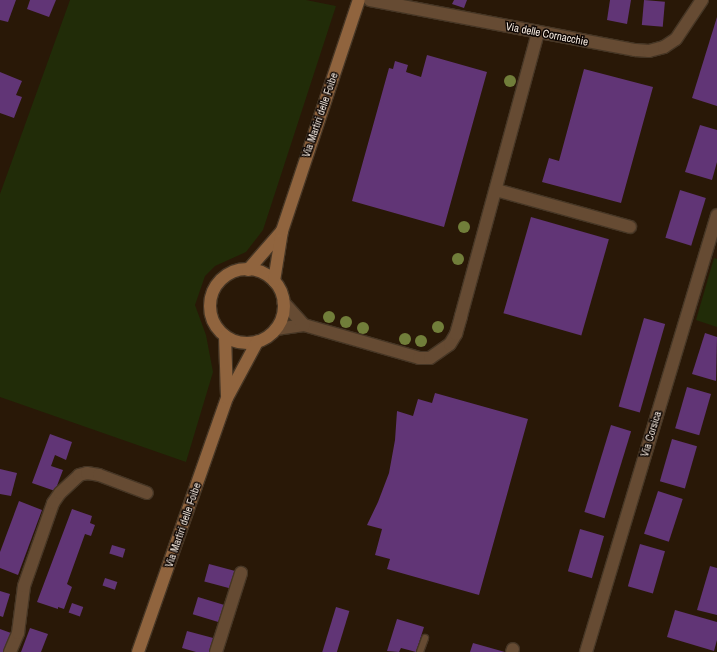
<!DOCTYPE html>
<style>
body{margin:0}
#map{position:relative;width:717px;height:652px;overflow:hidden;background:#291807;font-family:"Archivo Narrow",sans-serif}
div>[style]{position:absolute}
.green>*{inset:0;background:#212c08}
.building>*{inset:0;background:#613576;transform-origin:0 0}
.roads{filter:drop-shadow(1px 0 #463625) drop-shadow(-1px 0 #463625) drop-shadow(0 1px #463625) drop-shadow(0 -1px #463625)}
.lane>*{height:6px;margin:-3px;padding:0 3px;transform-origin:3px;border-radius:3px;background:#664b33}
.street>*{height:12px;margin:-6px;padding:0 6px;transform-origin:6px;border-radius:6px;background:#664b33}
.secondary>*{height:12px;margin:-6px;padding:0 6px;transform-origin:6px;border-radius:6px;background:#90643e}
.secondary>.ring{margin:-6px;padding:0;box-sizing:content-box;background:none;border:12px solid #90643e;border-radius:50%}
.trees>*{width:12px;height:12px;margin:-6px;border-radius:50%;background:#717e3a}
span{translate:-50% -50%;white-space:nowrap;text-align:center;line-height:1.15;-webkit-text-stroke:3px #0c0502;paint-order:stroke}
.street-label{font-size:11px;color:#f7ebe0}
</style>
<div id="map">
<div class="green">
<div style="clip-path:polygon(70px 0,306px 0,336px 6px,263px 230px,246px 252px,215px 266px,205px 276px,195px 305px,206px 335px,213px 372px,186px 462px,0 397px,0 194px)"></div>
<div style="clip-path:polygon(714px 258px,717px 259px,717px 327px,696px 320px)"></div>
</div>
<div class="building">
<div style="clip-path:polygon(0 0,16px 0,8px 22px,0 20px)"></div>
<div style="clip-path:polygon(30px 0,56px 0,49px 17px,27px 9px)"></div>
<div style="clip-path:polygon(454px 0,467px 0,464px 8px,452px 4px)"></div>
<div style="clip-path:polygon(610px 0,631px 0,627px 24px,607px 20px)"></div>
<div style="left:644px;top:0;width:21px;height:25px;rotate:5deg"></div>
<div style="clip-path:polygon(717px 17px,717px 106px,692px 98px)"></div>
<div style="clip-path:polygon(427px 55px,487px 72px,444px 227px,352px 201px,389px 68px,393px 69px,395px 61px,408px 65px,406px 72px,421px 77px)"></div>
<div style="clip-path:polygon(584px 69px,653px 87px,621px 203px,542px 182px,549px 158px,559px 161px)"></div>
<div style="clip-path:polygon(0 72px,22px 81px,16px 95px,22px 97px,14px 118px,0 113px)"></div>
<div style="clip-path:polygon(700px 125px,717px 130px,717px 162px,712px 180px,685px 172px)"></div>
<div style="left:680px;top:190px;width:27px;height:50px;rotate:17deg"></div>
<div style="left:531px;top:217px;width:81px;height:100px;rotate:16deg"></div>
<div style="left:644px;top:318px;width:22px;height:92px;rotate:16deg"></div>
<div style="clip-path:polygon(705px 333px,717px 337px,716px 381px,692px 374px)"></div>
<div style="left:687px;top:387px;width:25px;height:43px;rotate:16deg"></div>
<div style="clip-path:polygon(435px 393px,528px 419px,479px 595px,387px 569px,390px 559px,375px 555px,382px 529px,367px 525px,378px 502px,389px 473px,395px 440px,397px 411px,413px 416px,418px 399px,432px 403px)"></div>
<div style="left:611px;top:425px;width:21px;height:91px;rotate:17deg"></div>
<div style="clip-path:polygon(50px 434px,72px 442px,66px 460px,55px 455px,51px 466px,63px 470px,55px 491px,32px 483px)"></div>
<div style="left:672px;top:439px;width:26px;height:44px;rotate:16deg"></div>
<div style="clip-path:polygon(0 469px,17px 473px,11px 496px,0 494px)"></div>
<div style="left:658px;top:491px;width:26px;height:45px;rotate:18deg"></div>
<div style="clip-path:polygon(19px 501px,42px 510px,18px 575px,0 568px,0 552px)"></div>
<div style="clip-path:polygon(72px 509px,92px 516px,90px 523px,95px 525px,91px 536px,85px 534px,67px 584px,72px 587px,64px 609px,58px 607px,58px 609px,37px 602px)"></div>
<div style="left:580px;top:529px;width:25px;height:44px;rotate:16deg"></div>
<div style="left:640px;top:544px;width:26px;height:44px;rotate:16deg"></div>
<div style="left:112px;top:545px;width:14px;height:9px;rotate:17deg"></div>
<div style="left:209px;top:564px;width:30px;height:18px;rotate:15deg"></div>
<div style="clip-path:polygon(710px 566px,717px 568px,717px 615px,697px 610px)"></div>
<div style="left:105px;top:578px;width:13px;height:8px;rotate:18deg"></div>
<div style="clip-path:polygon(0 591px,10px 594px,3px 617px,0 616px)"></div>
<div style="left:198px;top:597px;width:31px;height:18px;rotate:17deg"></div>
<div style="left:72px;top:603px;width:12px;height:10px;rotate:20deg"></div>
<div style="left:336px;top:607px;width:14px;height:47px;rotate:17deg"></div>
<div style="clip-path:polygon(675px 610px,717px 622px,717px 640px,714px 651px,667px 637px)"></div>
<div style="clip-path:polygon(397px 619px,424px 627px,416px 652px,401px 648px,399px 652px,387px 651px)"></div>
<div style="clip-path:polygon(30px 628px,48px 634px,41px 652px,21px 652px)"></div>
<div style="clip-path:polygon(0 629px,11px 633px,5px 652px,0 652px)"></div>
<div style="clip-path:polygon(187px 631px,217px 639px,213px 652px,196px 652px,182px 648px)"></div>
<div style="clip-path:polygon(473px 643px,505px 652px,470px 652px)"></div>
</div>
<div class="roads">
<div class="lane">
<div style="left:420px;top:652px;width:15px;rotate:-70deg"></div>
</div>
<div class="street">
<div style="left:370px;top:0;width:270px;rotate:10.7deg"></div>
<div style="left:635px;top:50px;width:14px;rotate:4deg"></div>
<div style="left:649px;top:51px;width:16px;rotate:-15deg"></div>
<div style="left:664px;top:47px;width:14px;rotate:-34deg"></div>
<div style="left:676px;top:39px;width:47px;rotate:-56.3deg"></div>
<div style="left:496px;top:190px;width:139px;rotate:15.4deg"></div>
<div style="left:304px;top:325px;width:120px;rotate:16deg"></div>
<div style="left:419px;top:358px;width:11px"></div>
<div style="left:430px;top:358px;width:24px;rotate:-35deg"></div>
<div style="left:450px;top:344px;width:12px;rotate:-59deg"></div>
<div style="left:456px;top:334px;width:19px;rotate:-74deg"></div>
<div style="left:461px;top:316px;width:294px;rotate:-74.8deg"></div>
<div style="left:276px;top:329px;width:28px;rotate:-8deg"></div>
<div style="left:304px;top:325px;width:31px;rotate:-132deg"></div>
<div style="left:10px;top:652px;width:21px;rotate:-67deg"></div>
<div style="left:18px;top:633px;width:47px;rotate:-82.7deg"></div>
<div style="left:24px;top:586px;width:88px;rotate:-70.7deg"></div>
<div style="left:53px;top:503px;width:12px;rotate:-55deg"></div>
<div style="left:60px;top:493px;width:26px;rotate:-43deg"></div>
<div style="left:79px;top:475px;width:8px;rotate:-14deg"></div>
<div style="left:87px;top:473px;width:12px;rotate:9deg"></div>
<div style="left:99px;top:475px;width:51px;rotate:20.6deg"></div>
<div style="left:216px;top:652px;width:83px;rotate:-72.4deg"></div>
<div style="left:512px;top:652px;width:3px;rotate:-72deg"></div>
<div style="left:586px;top:652px;width:456px;rotate:-73.3deg"></div>
</div>
<div class="secondary">
<div class="ring" style="left:210px;top:269px;width:62px;height:62px"></div>
<div style="left:248px;top:270px;width:52px;rotate:-48.9deg"></div>
<div style="left:274px;top:281px;width:51px;rotate:-80.9deg"></div>
<div style="left:282px;top:231px;width:243px;rotate:-71.6deg"></div>
<div style="left:225px;top:336px;width:59px;rotate:88.1deg"></div>
<div style="left:138px;top:652px;width:269px;rotate:-70.7deg"></div>
<div style="left:227px;top:398px;width:64px;rotate:-61.8deg"></div>
</div>
</div>
<div class="trees">
<div style="left:510px;top:81px"></div>
<div style="left:464px;top:227px"></div>
<div style="left:458px;top:259px"></div>
<div style="left:329px;top:317px"></div>
<div style="left:346px;top:322px"></div>
<div style="left:438px;top:327px"></div>
<div style="left:363px;top:328px"></div>
<div style="left:405px;top:339px"></div>
<div style="left:421px;top:341px"></div>
</div>
<div class="street-label">
<span style="left:547px;top:34px;rotate:11deg">Via delle Cornacchie</span>
<span style="left:320px;top:115px;rotate:-71deg">Via Martiri delle Foibe</span>
<span style="left:651px;top:434px;rotate:-73deg">Via Corsica</span>
<span style="left:183px;top:525px;rotate:-71deg">Via Martiri delle Foibe</span>
</div>
</div>
